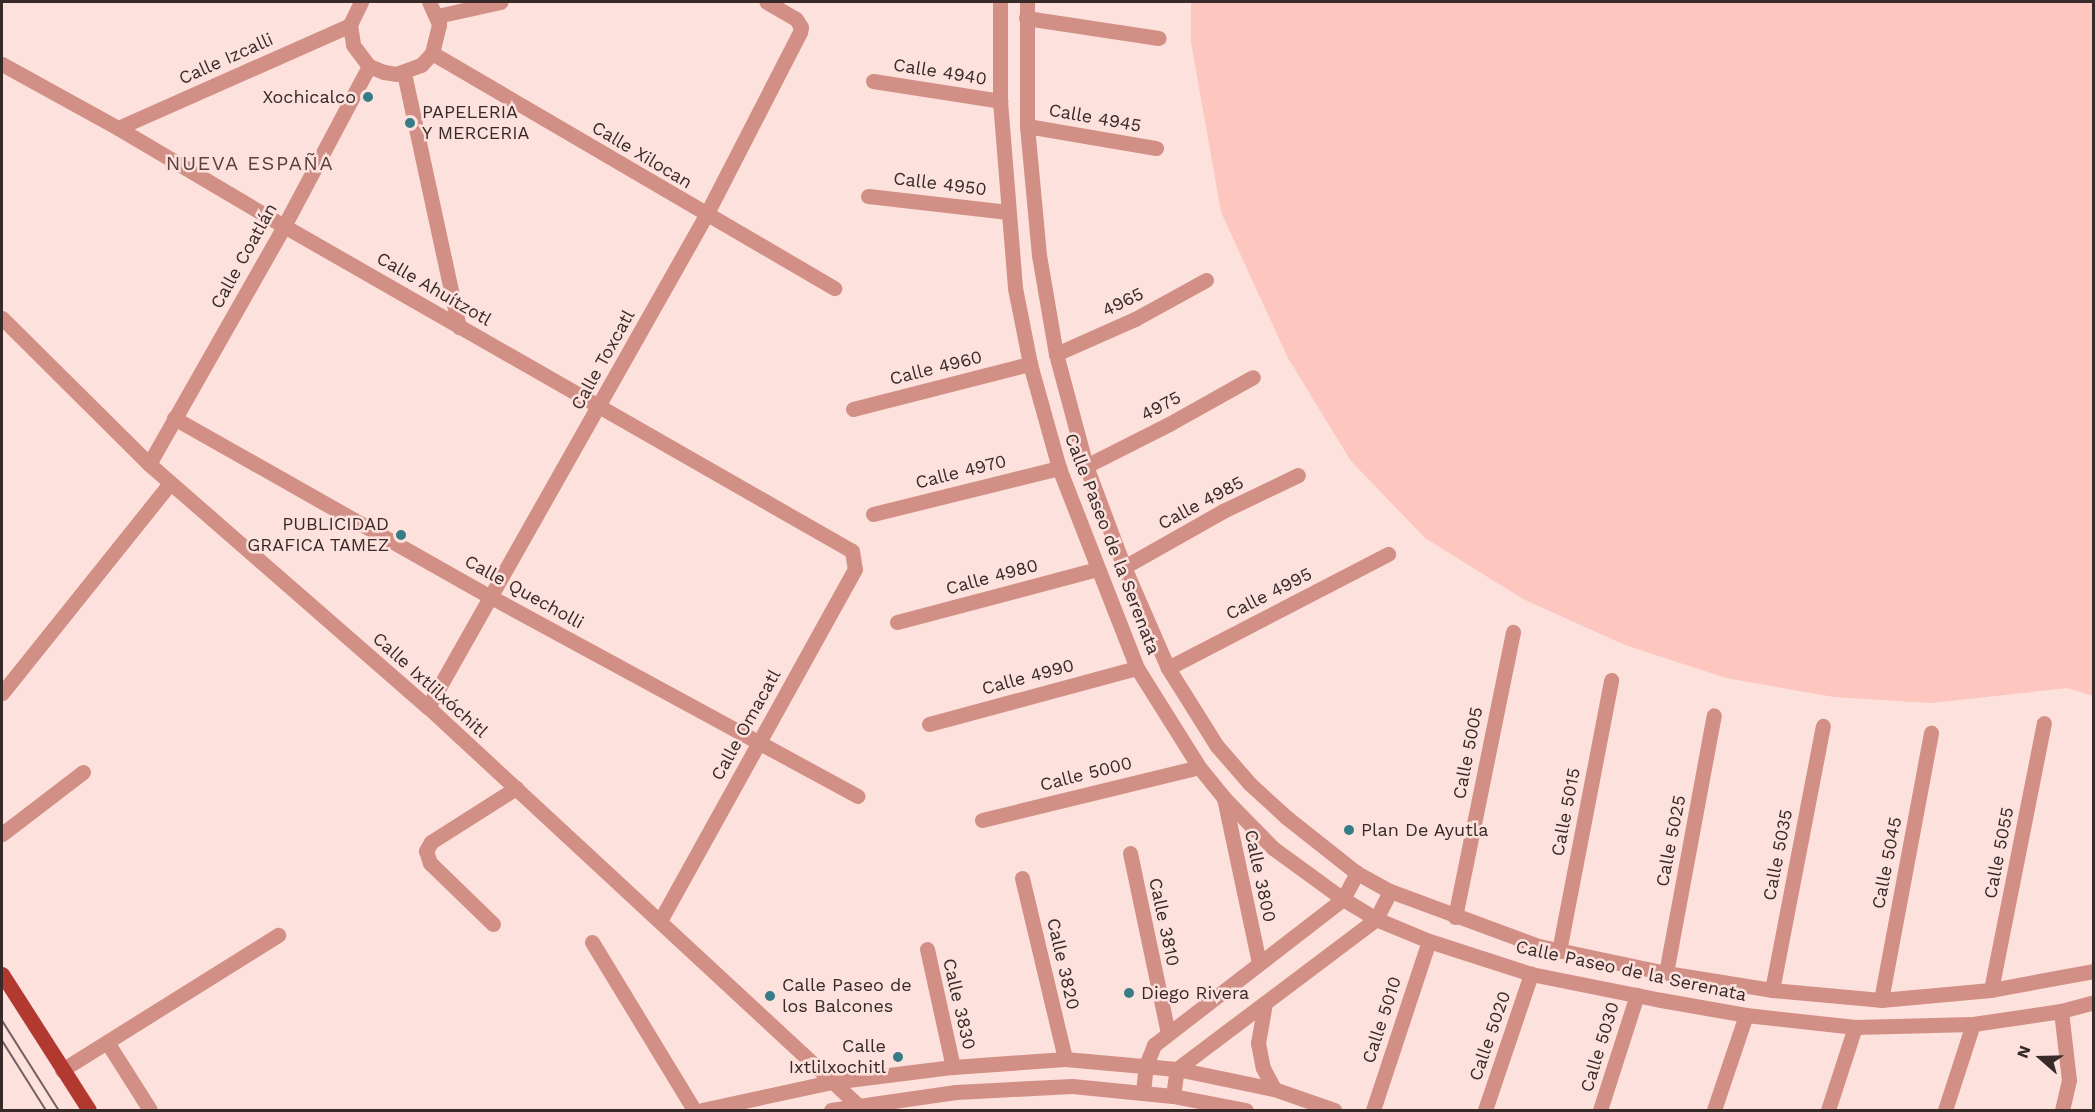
<!DOCTYPE html>
<meta charset="utf-8">
<style>
body{margin:0}
#map{position:relative;width:2095px;height:1112px;overflow:hidden;background:#fce1dd;font-family:"Work Sans",sans-serif}
div>[style]{position:absolute}
.green>*{inset:0;background:#fdc6be}
.minor>*{height:15px;margin:-7.5px;padding:0 7.5px;transform-origin:7.5px;border-radius:7.5px;background:#d28f85}
.major>*{height:15px;margin:-7.5px;padding:0 7.5px;transform-origin:7.5px;border-radius:7.5px;background:#b23930}
.tram>*{height:1.5px;margin:-0.75px;padding:0 0.75px;transform-origin:0.75px;border-radius:0.75px;background:#746260}
.dots>*{width:16px;height:16px;translate:-50% -50%;box-sizing:border-box;border:3px solid #fce1dd;border-radius:50%}
span{translate:-50% -50%;white-space:nowrap;text-align:center;line-height:1.15;-webkit-text-stroke:5px #fce1dd;paint-order:stroke}
.street-label{font-size:18px;color:#372a29}
.poi-label{font-size:18px;color:#372a29}
.right{translate:-100% -50%;text-align:right}
.left{translate:0 -50%;text-align:left}
.neighbourhood-label{font-size:20px;color:#5b413d;letter-spacing:1.5px}
.frame{position:absolute;inset:0;border:3px solid #372a29;pointer-events:none}
.north{position:absolute;left:2011px;top:1028px;width:60px;height:60px;-webkit-text-stroke:4px #fce1dd;paint-order:stroke;rotate:290deg;font-size:16px;font-weight:700;line-height:24px;text-align:center;color:#372a29}
.north::after{content:'';display:block;margin:auto;width:21px;height:27px;background:#372a29;clip-path:polygon(50% 0,100% 100%,50% 72%,0 100%)}
</style>
<div id="map">
<div class="green">
<div style="clip-path:polygon(1191px 2px,2093px 2px,2093px 696px,2067px 688px,1931px 703px,1834px 697px,1726px 678px,1625px 645px,1523px 599px,1425px 538px,1351px 461px,1288px 358px,1221px 212px,1191px 42px)"></div>
</div>
<div class="minor">
<div style="left:361px;top:2px;width:25px;rotate:116deg"></div>
<div style="left:350px;top:25px;width:20px;rotate:81deg"></div>
<div style="left:353px;top:45px;width:26px;rotate:53deg"></div>
<div style="left:369px;top:66px;width:16px;rotate:22deg"></div>
<div style="left:384px;top:72px;width:12px;rotate:9deg"></div>
<div style="left:396px;top:74px;width:27px;rotate:-20deg"></div>
<div style="left:421px;top:65px;width:16px;rotate:-47deg"></div>
<div style="left:432px;top:53px;width:30px;rotate:-76deg"></div>
<div style="left:439px;top:24px;width:24px;rotate:-114deg"></div>
<div style="left:1000px;top:2px;width:99px;rotate:90deg"></div>
<div style="left:1000px;top:101px;width:188px;rotate:85.4deg"></div>
<div style="left:1015px;top:288px;width:77px;rotate:78.8deg"></div>
<div style="left:1030px;top:364px;width:108px;rotate:74.4deg"></div>
<div style="left:1059px;top:468px;width:215px;rotate:68.7deg"></div>
<div style="left:1137px;top:668px;width:117px;rotate:57.9deg"></div>
<div style="left:1199px;top:767px;width:40px;rotate:51deg"></div>
<div style="left:1224px;top:798px;width:70px;rotate:45.6deg"></div>
<div style="left:1273px;top:848px;width:87px;rotate:36.1deg"></div>
<div style="left:1343px;top:899px;width:39px;rotate:31deg"></div>
<div style="left:1376px;top:919px;width:57px;rotate:22.5deg"></div>
<div style="left:1429px;top:941px;width:107px;rotate:17.9deg"></div>
<div style="left:1531px;top:974px;width:133px;rotate:11.3deg"></div>
<div style="left:1661px;top:1000px;width:86px;rotate:10deg"></div>
<div style="left:1746px;top:1015px;width:110px;rotate:6.3deg"></div>
<div style="left:1855px;top:1027px;width:118px;rotate:-1.5deg"></div>
<div style="left:1973px;top:1024px;width:89px;rotate:-8.4deg"></div>
<div style="left:2061px;top:1011px;width:34px;rotate:-15deg"></div>
<div style="left:1027px;top:2px;width:124px;rotate:90deg"></div>
<div style="left:1027px;top:126px;width:130px;rotate:84.7deg"></div>
<div style="left:1039px;top:255px;width:100px;rotate:80.3deg"></div>
<div style="left:1056px;top:354px;width:116px;rotate:75deg"></div>
<div style="left:1086px;top:466px;width:108px;rotate:69.4deg"></div>
<div style="left:1124px;top:567px;width:110px;rotate:66.5deg"></div>
<div style="left:1168px;top:668px;width:92px;rotate:57.9deg"></div>
<div style="left:1217px;top:746px;width:50px;rotate:49deg"></div>
<div style="left:1250px;top:784px;width:49px;rotate:42.5deg"></div>
<div style="left:1286px;top:817px;width:90px;rotate:38.3deg"></div>
<div style="left:1357px;top:873px;width:38px;rotate:29deg"></div>
<div style="left:1390px;top:891px;width:159px;rotate:20.3deg"></div>
<div style="left:1539px;top:946px;width:130px;rotate:12deg"></div>
<div style="left:1666px;top:973px;width:107px;rotate:9.1deg"></div>
<div style="left:1772px;top:990px;width:109px;rotate:5.2deg"></div>
<div style="left:1881px;top:1000px;width:110px;rotate:-5.2deg"></div>
<div style="left:1991px;top:990px;width:105px;rotate:-10.5deg"></div>
<div style="left:437px;top:16px;width:65px;rotate:-12.5deg"></div>
<div style="left:1026px;top:18px;width:134px;rotate:8.6deg"></div>
<div style="left:432px;top:53px;width:466px;rotate:30.3deg"></div>
<div style="left:2px;top:64px;width:132px;rotate:28.9deg"></div>
<div style="left:118px;top:128px;width:193px;rotate:30.6deg"></div>
<div style="left:284px;top:226px;width:654px;rotate:29.78deg"></div>
<div style="left:852px;top:551px;width:18px;rotate:81deg"></div>
<div style="left:855px;top:569px;width:402px;rotate:119deg"></div>
<div style="left:404px;top:73px;width:260px;rotate:77.8deg"></div>
<div style="left:873px;top:81px;width:129px;rotate:8.9deg"></div>
<div style="left:1027px;top:126px;width:131px;rotate:9.7deg"></div>
<div style="left:118px;top:128px;width:254px;rotate:-23.9deg"></div>
<div style="left:868px;top:196px;width:141px;rotate:6.5deg"></div>
<div style="left:2px;top:318px;width:207px;rotate:44.8deg"></div>
<div style="left:149px;top:464px;width:370px;rotate:41.1deg"></div>
<div style="left:428px;top:707px;width:593px;rotate:42.81deg"></div>
<div style="left:1056px;top:354px;width:86px;rotate:-23.9deg"></div>
<div style="left:1135px;top:319px;width:81px;rotate:-28.8deg"></div>
<div style="left:853px;top:409px;width:183px;rotate:-14.3deg"></div>
<div style="left:174px;top:418px;width:364px;rotate:29.5deg"></div>
<div style="left:491px;top:597px;width:417px;rotate:28.5deg"></div>
<div style="left:149px;top:464px;width:274px;rotate:-60.4deg"></div>
<div style="left:284px;top:226px;width:181px;rotate:-62deg"></div>
<div style="left:1086px;top:466px;width:93px;rotate:-26.8deg"></div>
<div style="left:1169px;top:424px;width:96px;rotate:-29.2deg"></div>
<div style="left:873px;top:514px;width:192px;rotate:-13.9deg"></div>
<div style="left:1124px;top:567px;width:114px;rotate:-29.5deg"></div>
<div style="left:1223px;top:511px;width:83px;rotate:-25.6deg"></div>
<div style="left:897px;top:622px;width:207px;rotate:-14.8deg"></div>
<div style="left:1168px;top:668px;width:248px;rotate:-27.4deg"></div>
<div style="left:2px;top:693px;width:269px;rotate:-51.3deg"></div>
<div style="left:428px;top:707px;width:565px;rotate:-60.53deg"></div>
<div style="left:706px;top:215px;width:206px;rotate:-62.8deg"></div>
<div style="left:800px;top:32px;width:5px;rotate:-79deg"></div>
<div style="left:801px;top:27px;width:9px;rotate:-122deg"></div>
<div style="left:796px;top:19px;width:34px;rotate:-150deg"></div>
<div style="left:929px;top:724px;width:215px;rotate:-15.1deg"></div>
<div style="left:1224px;top:798px;width:168px;rotate:78deg"></div>
<div style="left:982px;top:820px;width:223px;rotate:-13.7deg"></div>
<div style="left:2px;top:834px;width:102px;rotate:-37.4deg"></div>
<div style="left:1130px;top:853px;width:184px;rotate:78.1deg"></div>
<div style="left:1022px;top:878px;width:186px;rotate:76.6deg"></div>
<div style="left:1455px;top:917px;width:291px;rotate:-78.5deg"></div>
<div style="left:493px;top:924px;width:88px;rotate:-135.9deg"></div>
<div style="left:430px;top:863px;width:13px;rotate:-108deg"></div>
<div style="left:426px;top:851px;width:10px;rotate:-61deg"></div>
<div style="left:431px;top:842px;width:101px;rotate:-32.4deg"></div>
<div style="left:592px;top:942px;width:197px;rotate:58.7deg"></div>
<div style="left:927px;top:949px;width:121px;rotate:77.6deg"></div>
<div style="left:1559px;top:951px;width:276px;rotate:-79.1deg"></div>
<div style="left:1666px;top:973px;width:262px;rotate:-79.5deg"></div>
<div style="left:1772px;top:990px;width:269px;rotate:-79.1deg"></div>
<div style="left:1991px;top:990px;width:272px;rotate:-78.8deg"></div>
<div style="left:1881px;top:1000px;width:272px;rotate:-79.4deg"></div>
<div style="left:1265px;top:1003px;width:41px;rotate:99.9deg"></div>
<div style="left:1258px;top:1043px;width:25px;rotate:79deg"></div>
<div style="left:1263px;top:1068px;width:24px;rotate:62deg"></div>
<div style="left:2061px;top:1011px;width:69px;rotate:83.4deg"></div>
<div style="left:2069px;top:1080px;width:31px;rotate:103deg"></div>
<div style="left:107px;top:1042px;width:80px;rotate:57.7deg"></div>
<div style="left:62px;top:1070px;width:255px;rotate:-32deg"></div>
<div style="left:1143px;top:1092px;width:27px;rotate:-84deg"></div>
<div style="left:1146px;top:1065px;width:22px;rotate:-68deg"></div>
<div style="left:1154px;top:1045px;width:239px;rotate:-37.7deg"></div>
<div style="left:1343px;top:899px;width:30px;rotate:-62deg"></div>
<div style="left:1173px;top:1096px;width:27px;rotate:-82deg"></div>
<div style="left:1177px;top:1069px;width:249px;rotate:-37deg"></div>
<div style="left:1376px;top:919px;width:31px;rotate:-63deg"></div>
<div style="left:702px;top:1110px;width:133px;rotate:-12.2deg"></div>
<div style="left:832px;top:1082px;width:122px;rotate:-7.1deg"></div>
<div style="left:953px;top:1067px;width:112px;rotate:-4.1deg"></div>
<div style="left:1065px;top:1059px;width:112px;rotate:5.1deg"></div>
<div style="left:1177px;top:1069px;width:99px;rotate:11.7deg"></div>
<div style="left:1274px;top:1089px;width:64px;rotate:19.3deg"></div>
<div style="left:831px;top:1110px;width:126px;rotate:-8.2deg"></div>
<div style="left:956px;top:1092px;width:116px;rotate:-3deg"></div>
<div style="left:1072px;top:1086px;width:101px;rotate:5.7deg"></div>
<div style="left:1173px;top:1096px;width:74px;rotate:10.9deg"></div>
<div style="left:1373px;top:1110px;width:178px;rotate:-71.7deg"></div>
<div style="left:1485px;top:1110px;width:144px;rotate:-71.3deg"></div>
<div style="left:1600px;top:1110px;width:121px;rotate:-72.2deg"></div>
<div style="left:1714px;top:1110px;width:100px;rotate:-71.4deg"></div>
<div style="left:1828px;top:1110px;width:87px;rotate:-72deg"></div>
<div style="left:1945px;top:1110px;width:90px;rotate:-72deg"></div>
</div>
<div class="major">
<div style="left:2px;top:974px;width:161px;rotate:57.4deg"></div>
</div>
<div class="tram">
<div style="left:2px;top:1020px;width:107px;rotate:57.7deg"></div>
<div style="left:2px;top:1040px;width:83px;rotate:57.8deg"></div>
</div>
<div class="dots">
<div style="left:368px;top:97px;background:#357c86"></div>
<div style="left:410px;top:123px;background:#357c86"></div>
<div style="left:401px;top:535px;background:#357c86"></div>
<div style="left:1349px;top:830px;background:#357c86"></div>
<div style="left:1129px;top:993px;background:#357c86"></div>
<div style="left:770px;top:996px;background:#357c86"></div>
<div style="left:898px;top:1057px;background:#357c86"></div>
</div>
<div class="street-label">
<span style="left:226px;top:59px;rotate:-24deg">Calle Izcalli</span>
<span style="left:940px;top:72px;rotate:9deg">Calle 4940</span>
<span style="left:1095px;top:118px;rotate:10deg">Calle 4945</span>
<span style="left:642px;top:155px;rotate:31deg">Calle Xilocan</span>
<span style="left:940px;top:184px;rotate:7deg">Calle 4950</span>
<span style="left:244px;top:256px;rotate:-61deg">Calle Coatlán</span>
<span style="left:434px;top:289px;rotate:30deg">Calle Ahuítzotl</span>
<span style="left:1123px;top:302px;rotate:-26deg">4965</span>
<span style="left:603px;top:360px;rotate:-61deg">Calle Toxcatl</span>
<span style="left:936px;top:368px;rotate:-14deg">Calle 4960</span>
<span style="left:1161px;top:406px;rotate:-28deg">4975</span>
<span style="left:961px;top:472px;rotate:-14deg">Calle 4970</span>
<span style="left:1201px;top:503px;rotate:-28deg">Calle 4985</span>
<span style="left:1112px;top:544px;rotate:69deg">Calle Paseo de la Serenata</span>
<span style="left:992px;top:577px;rotate:-15deg">Calle 4980</span>
<span style="left:524px;top:592px;rotate:29deg">Calle Quecholli</span>
<span style="left:1269px;top:594px;rotate:-27deg">Calle 4995</span>
<span style="left:1028px;top:677px;rotate:-15deg">Calle 4990</span>
<span style="left:430px;top:685px;rotate:42deg">Calle Ixtlilxóchitl</span>
<span style="left:746px;top:725px;rotate:-61deg">Calle Omacatl</span>
<span style="left:1468px;top:753px;rotate:-79deg">Calle 5005</span>
<span style="left:1086px;top:774px;rotate:-14deg">Calle 5000</span>
<span style="left:1566px;top:812px;rotate:-79deg">Calle 5015</span>
<span style="left:1671px;top:841px;rotate:-79deg">Calle 5025</span>
<span style="left:1999px;top:853px;rotate:-79deg">Calle 5055</span>
<span style="left:1778px;top:855px;rotate:-79deg">Calle 5035</span>
<span style="left:1887px;top:863px;rotate:-79deg">Calle 5045</span>
<span style="left:1260px;top:876px;rotate:78deg">Calle 3800</span>
<span style="left:1164px;top:922px;rotate:78deg">Calle 3810</span>
<span style="left:1063px;top:964px;rotate:77deg">Calle 3820</span>
<span style="left:1631px;top:971px;rotate:12deg">Calle Paseo de la Serenata</span>
<span style="left:959px;top:1004px;rotate:77deg">Calle 3830</span>
<span style="left:1382px;top:1020px;rotate:-72deg">Calle 5010</span>
<span style="left:1490px;top:1036px;rotate:-71deg">Calle 5020</span>
<span style="left:1600px;top:1047px;rotate:-73deg">Calle 5030</span>
</div>
<div class="poi-label">
<span class="right" style="left:356px;top:97px">Xochicalco</span>
<span class="left" style="left:422px;top:123px">PAPELERIA<br>Y MERCERIA</span>
<span class="right" style="left:389px;top:535px">PUBLICIDAD<br>GRAFICA TAMEZ</span>
<span class="left" style="left:1361px;top:830px">Plan De Ayutla</span>
<span class="left" style="left:782px;top:996px">Calle Paseo de<br>los Balcones</span>
<span class="left" style="left:1141px;top:993px">Diego Rivera</span>
<span class="right" style="left:886px;top:1057px">Calle<br>Ixtlilxochitl</span>
</div>
<div class="neighbourhood-label">
<span style="left:250px;top:163px">NUEVA ESPAÑA</span>
</div>
<div class="frame"></div>
<div class="north">N</div>
</div>
